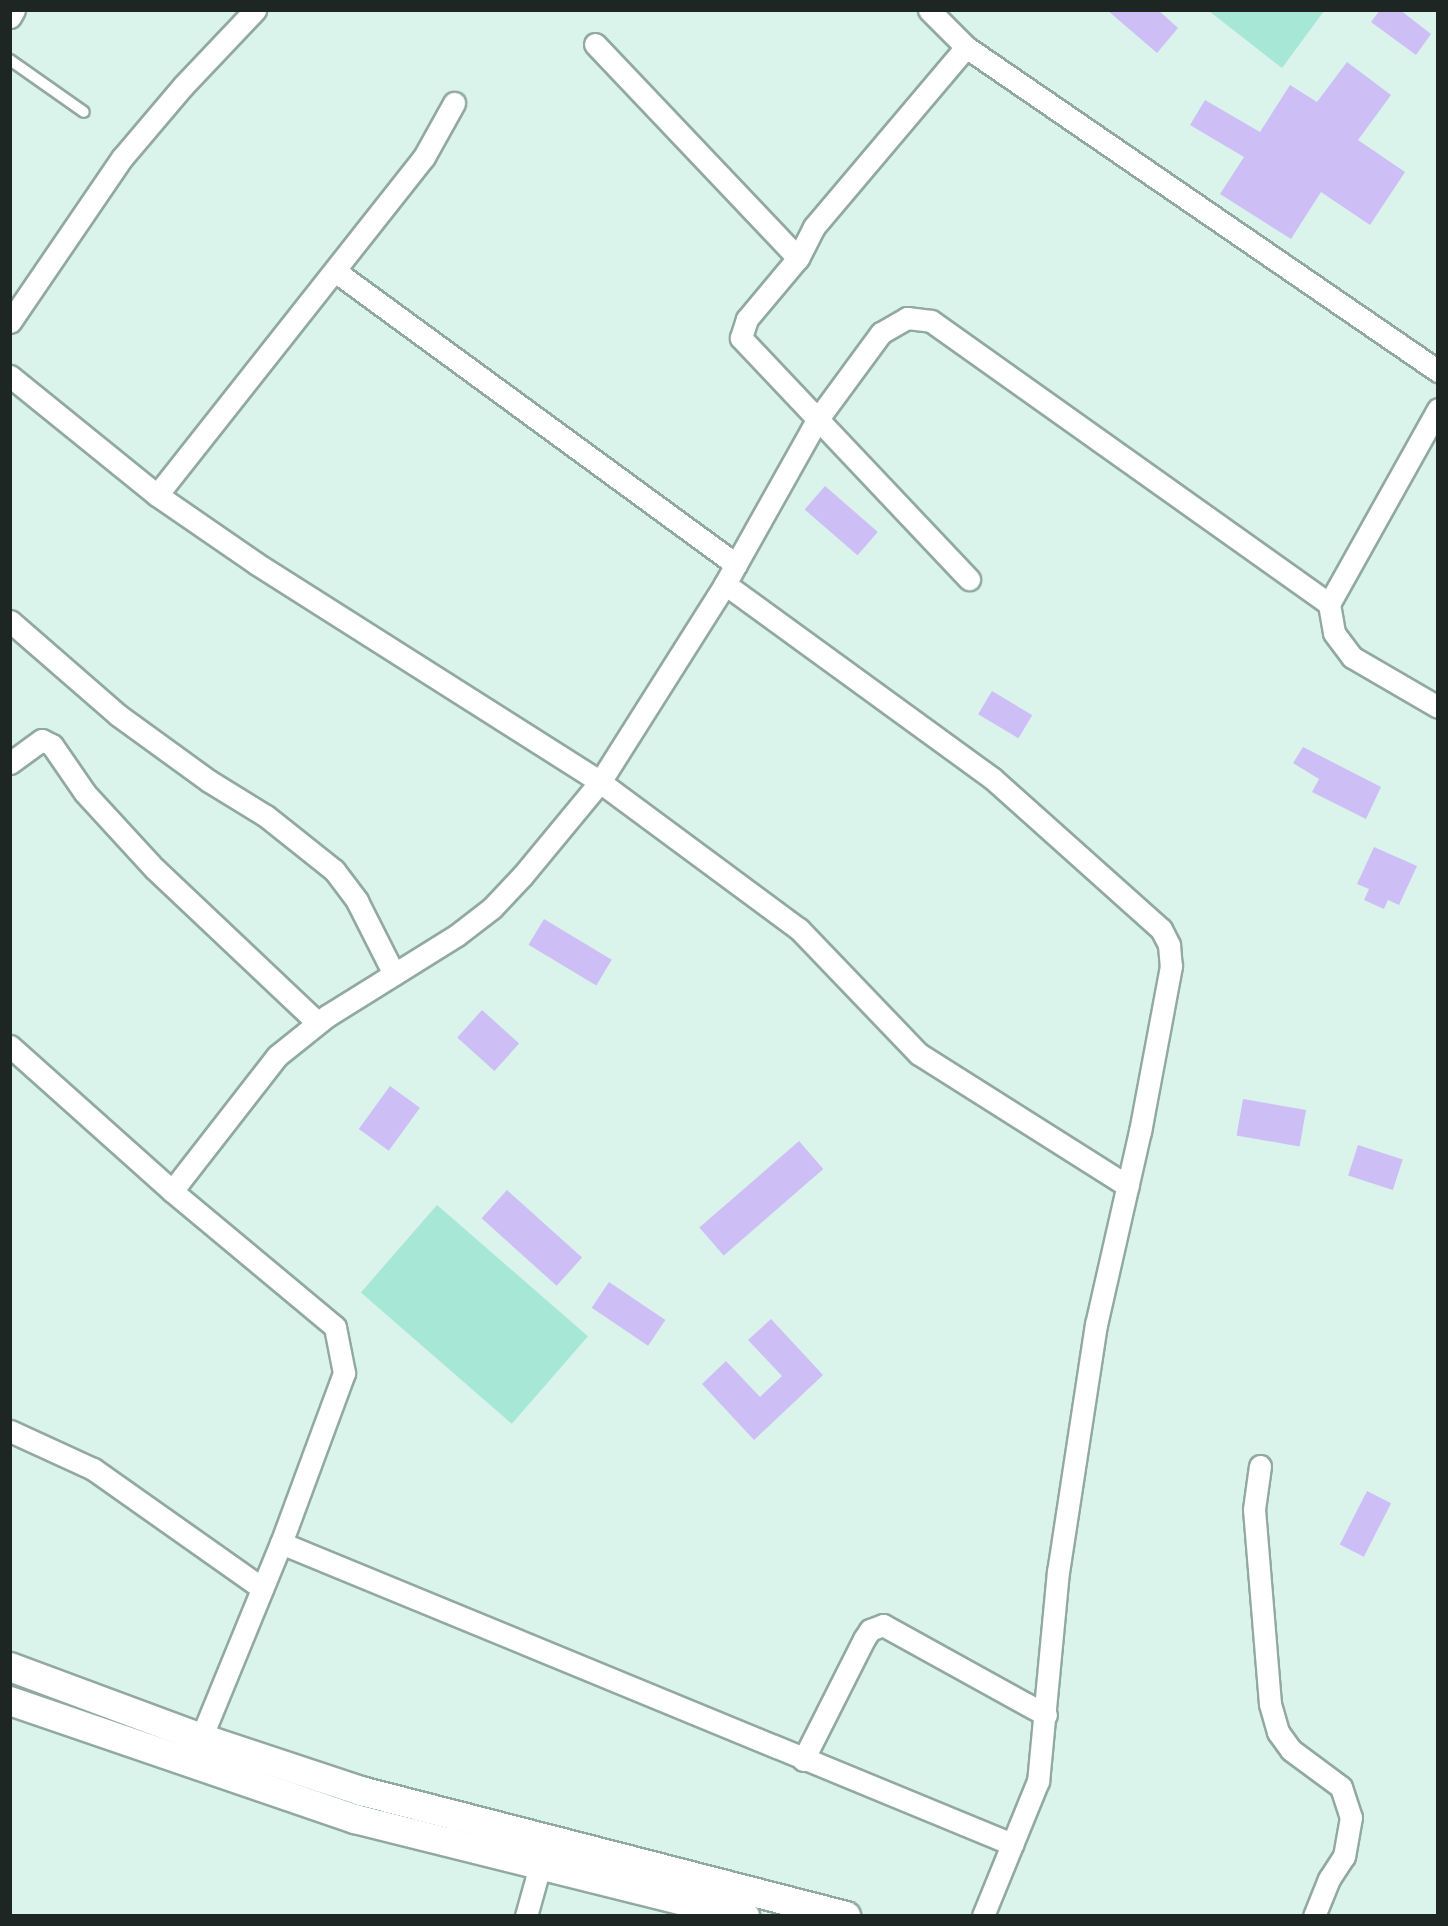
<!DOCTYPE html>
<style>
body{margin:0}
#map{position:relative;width:1448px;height:1926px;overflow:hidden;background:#daf3eb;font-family:Roboto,sans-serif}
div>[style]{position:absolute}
.green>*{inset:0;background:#a7e7d5;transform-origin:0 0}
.building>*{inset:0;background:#cdbff5;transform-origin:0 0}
.roads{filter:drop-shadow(2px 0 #92a9a2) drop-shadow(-2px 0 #92a9a2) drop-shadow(0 2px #92a9a2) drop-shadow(0 -2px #92a9a2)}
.lane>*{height:10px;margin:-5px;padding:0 5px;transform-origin:5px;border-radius:5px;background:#fff}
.street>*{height:21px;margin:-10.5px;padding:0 10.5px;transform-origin:10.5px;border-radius:10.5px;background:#fff}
.secondary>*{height:28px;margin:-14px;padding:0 14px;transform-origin:14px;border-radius:14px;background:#fff}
span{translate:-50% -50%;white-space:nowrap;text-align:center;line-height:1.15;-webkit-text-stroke:5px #ebfff9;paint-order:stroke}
.frame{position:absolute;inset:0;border:12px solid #1d2623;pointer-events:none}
</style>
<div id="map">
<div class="green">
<div style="clip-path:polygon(1209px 11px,1324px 11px,1282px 68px)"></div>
<div style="left:437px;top:1205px;width:200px;height:116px;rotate:41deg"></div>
</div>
<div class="building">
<div style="clip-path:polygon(1107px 10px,1158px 10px,1178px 28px,1157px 53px)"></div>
<div style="clip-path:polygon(1380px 10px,1400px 10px,1431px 34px,1416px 55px,1371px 22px)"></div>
<div style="clip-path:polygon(1347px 62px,1391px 95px,1358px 140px,1405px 172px,1370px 225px,1321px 192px,1291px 239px,1220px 194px,1244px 157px,1190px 125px,1205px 100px,1260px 132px,1290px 85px,1317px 102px)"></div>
<div style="left:825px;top:486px;width:70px;height:31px;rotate:41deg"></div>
<div style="left:992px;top:691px;width:47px;height:27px;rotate:31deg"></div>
<div style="clip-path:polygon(1303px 747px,1381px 787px,1366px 819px,1312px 792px,1319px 779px,1293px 763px)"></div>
<div style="clip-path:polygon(1374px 847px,1417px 866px,1399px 905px,1388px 900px,1384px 909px,1364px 900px,1369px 889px,1357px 884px)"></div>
<div style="left:544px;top:919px;width:79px;height:30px;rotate:31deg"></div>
<div style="left:482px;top:1010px;width:50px;height:37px;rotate:42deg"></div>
<div style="left:390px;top:1086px;width:37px;height:53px;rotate:36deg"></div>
<div style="left:1243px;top:1099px;width:64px;height:37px;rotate:10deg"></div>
<div style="left:799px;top:1141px;width:37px;height:132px;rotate:49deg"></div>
<div style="left:1358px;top:1145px;width:47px;height:32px;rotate:18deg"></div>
<div style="left:507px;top:1190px;width:101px;height:38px;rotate:42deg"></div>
<div style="left:609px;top:1282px;width:68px;height:31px;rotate:34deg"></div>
<div style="clip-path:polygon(771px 1319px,823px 1375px,754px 1440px,702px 1384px,726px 1361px,760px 1397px,782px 1376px,748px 1340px)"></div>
<div style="left:1367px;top:1491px;width:27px;height:60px;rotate:27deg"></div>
</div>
<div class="roads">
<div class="lane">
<div style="left:10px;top:60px;width:90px;rotate:35.1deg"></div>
</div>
<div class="street">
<div style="left:929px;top:10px;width:52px;rotate:45deg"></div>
<div style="left:966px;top:47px;width:573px;rotate:34.47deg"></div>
<div style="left:10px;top:17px;width:8px;rotate:-60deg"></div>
<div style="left:595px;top:44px;width:295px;rotate:46.5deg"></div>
<div style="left:966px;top:47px;width:236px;rotate:130.2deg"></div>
<div style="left:814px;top:227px;width:35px;rotate:117deg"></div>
<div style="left:798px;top:258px;width:80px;rotate:129.9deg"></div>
<div style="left:747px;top:319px;width:20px;rotate:108deg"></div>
<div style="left:741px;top:338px;width:332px;rotate:46.6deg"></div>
<div style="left:335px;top:271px;width:497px;rotate:36.2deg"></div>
<div style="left:10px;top:322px;width:199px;rotate:-55.7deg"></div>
<div style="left:122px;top:158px;width:94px;rotate:-49.7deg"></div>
<div style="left:183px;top:86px;width:105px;rotate:-46.5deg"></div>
<div style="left:10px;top:376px;width:189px;rotate:39deg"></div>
<div style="left:157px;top:495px;width:121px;rotate:34.6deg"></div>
<div style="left:257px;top:564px;width:406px;rotate:32.4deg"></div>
<div style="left:600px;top:782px;width:247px;rotate:36.5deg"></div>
<div style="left:799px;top:929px;width:173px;rotate:46.2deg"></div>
<div style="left:919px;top:1054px;width:247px;rotate:32.3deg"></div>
<div style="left:1438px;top:409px;width:223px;rotate:119.2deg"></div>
<div style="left:1329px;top:604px;width:29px;rotate:80deg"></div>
<div style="left:1334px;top:633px;width:30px;rotate:53deg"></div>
<div style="left:1352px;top:657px;width:99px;rotate:30.2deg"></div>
<div style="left:157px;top:495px;width:431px;rotate:-51.7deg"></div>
<div style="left:424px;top:157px;width:62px;rotate:-60.9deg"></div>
<div style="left:725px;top:584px;width:330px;rotate:36deg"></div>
<div style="left:992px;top:778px;width:227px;rotate:41.8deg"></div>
<div style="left:1161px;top:929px;width:18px;rotate:63deg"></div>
<div style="left:1169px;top:945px;width:21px;rotate:85deg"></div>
<div style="left:1171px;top:966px;width:168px;rotate:100.6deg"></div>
<div style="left:1140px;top:1131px;width:198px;rotate:102.8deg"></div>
<div style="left:1096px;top:1324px;width:250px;rotate:98.7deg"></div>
<div style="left:1058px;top:1571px;width:211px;rotate:95.4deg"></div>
<div style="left:1038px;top:1781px;width:146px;rotate:112.2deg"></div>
<div style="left:10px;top:621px;width:143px;rotate:41deg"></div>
<div style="left:118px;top:715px;width:112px;rotate:36deg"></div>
<div style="left:209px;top:781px;width:67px;rotate:31.6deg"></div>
<div style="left:266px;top:816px;width:87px;rotate:38.5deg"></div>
<div style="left:334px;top:870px;width:39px;rotate:53deg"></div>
<div style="left:357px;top:901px;width:82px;rotate:63.1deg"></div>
<div style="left:10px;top:763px;width:39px;rotate:-36deg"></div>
<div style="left:42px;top:740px;width:11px;rotate:27deg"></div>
<div style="left:52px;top:745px;width:58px;rotate:55.5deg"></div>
<div style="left:85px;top:793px;width:103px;rotate:47.4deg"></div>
<div style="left:155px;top:869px;width:224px;rotate:43.4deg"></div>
<div style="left:10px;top:1046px;width:217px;rotate:41.8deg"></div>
<div style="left:172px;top:1191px;width:212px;rotate:39.8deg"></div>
<div style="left:335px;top:1327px;width:47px;rotate:78.9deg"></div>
<div style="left:344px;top:1373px;width:181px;rotate:110.3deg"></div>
<div style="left:281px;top:1543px;width:211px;rotate:112.3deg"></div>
<div style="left:172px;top:1191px;width:171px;rotate:-52.1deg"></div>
<div style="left:277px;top:1056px;width:64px;rotate:-38.7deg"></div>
<div style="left:327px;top:1016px;width:153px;rotate:-31.9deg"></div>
<div style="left:457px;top:935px;width:44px;rotate:-37.6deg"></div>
<div style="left:492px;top:908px;width:45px;rotate:-46.8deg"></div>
<div style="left:523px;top:875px;width:121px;rotate:-50.4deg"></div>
<div style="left:600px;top:782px;width:234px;rotate:-57.7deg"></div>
<div style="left:725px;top:584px;width:188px;rotate:-60.7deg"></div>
<div style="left:817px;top:420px;width:108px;rotate:-53.7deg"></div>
<div style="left:881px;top:333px;width:30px;rotate:-30deg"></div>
<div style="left:907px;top:318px;width:24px;rotate:7deg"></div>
<div style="left:931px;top:321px;width:488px;rotate:35.4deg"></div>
<div style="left:10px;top:1431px;width:91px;rotate:24.6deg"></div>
<div style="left:93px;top:1469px;width:207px;rotate:35.2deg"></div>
<div style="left:1260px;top:1466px;width:43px;rotate:97.9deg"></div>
<div style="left:1254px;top:1509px;width:196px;rotate:85.3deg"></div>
<div style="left:1270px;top:1704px;width:29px;rotate:74deg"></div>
<div style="left:1278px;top:1732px;width:22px;rotate:54deg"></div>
<div style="left:1291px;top:1750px;width:62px;rotate:36.5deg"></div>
<div style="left:1341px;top:1787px;width:32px;rotate:72deg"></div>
<div style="left:1351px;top:1817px;width:40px;rotate:100deg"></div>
<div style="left:1344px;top:1856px;width:27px;rotate:123deg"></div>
<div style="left:1329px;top:1879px;width:40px;rotate:112deg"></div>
<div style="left:281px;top:1543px;width:791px;rotate:22.38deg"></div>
<div style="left:803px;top:1760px;width:136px;rotate:-63.2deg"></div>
<div style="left:864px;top:1639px;width:11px;rotate:-56deg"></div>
<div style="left:870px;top:1630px;width:14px;rotate:-21deg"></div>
<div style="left:883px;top:1625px;width:186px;rotate:28.9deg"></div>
<div style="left:526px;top:1916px;width:52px;rotate:-74.4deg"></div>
</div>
<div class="secondary">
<div style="left:10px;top:1667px;width:204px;rotate:20.4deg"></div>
<div style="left:201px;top:1738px;width:169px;rotate:18.3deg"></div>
<div style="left:361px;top:1791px;width:501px;rotate:14.45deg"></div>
<div style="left:10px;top:1701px;width:365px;rotate:18.9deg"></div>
<div style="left:355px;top:1819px;width:402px;rotate:14deg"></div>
</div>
</div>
<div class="frame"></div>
</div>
